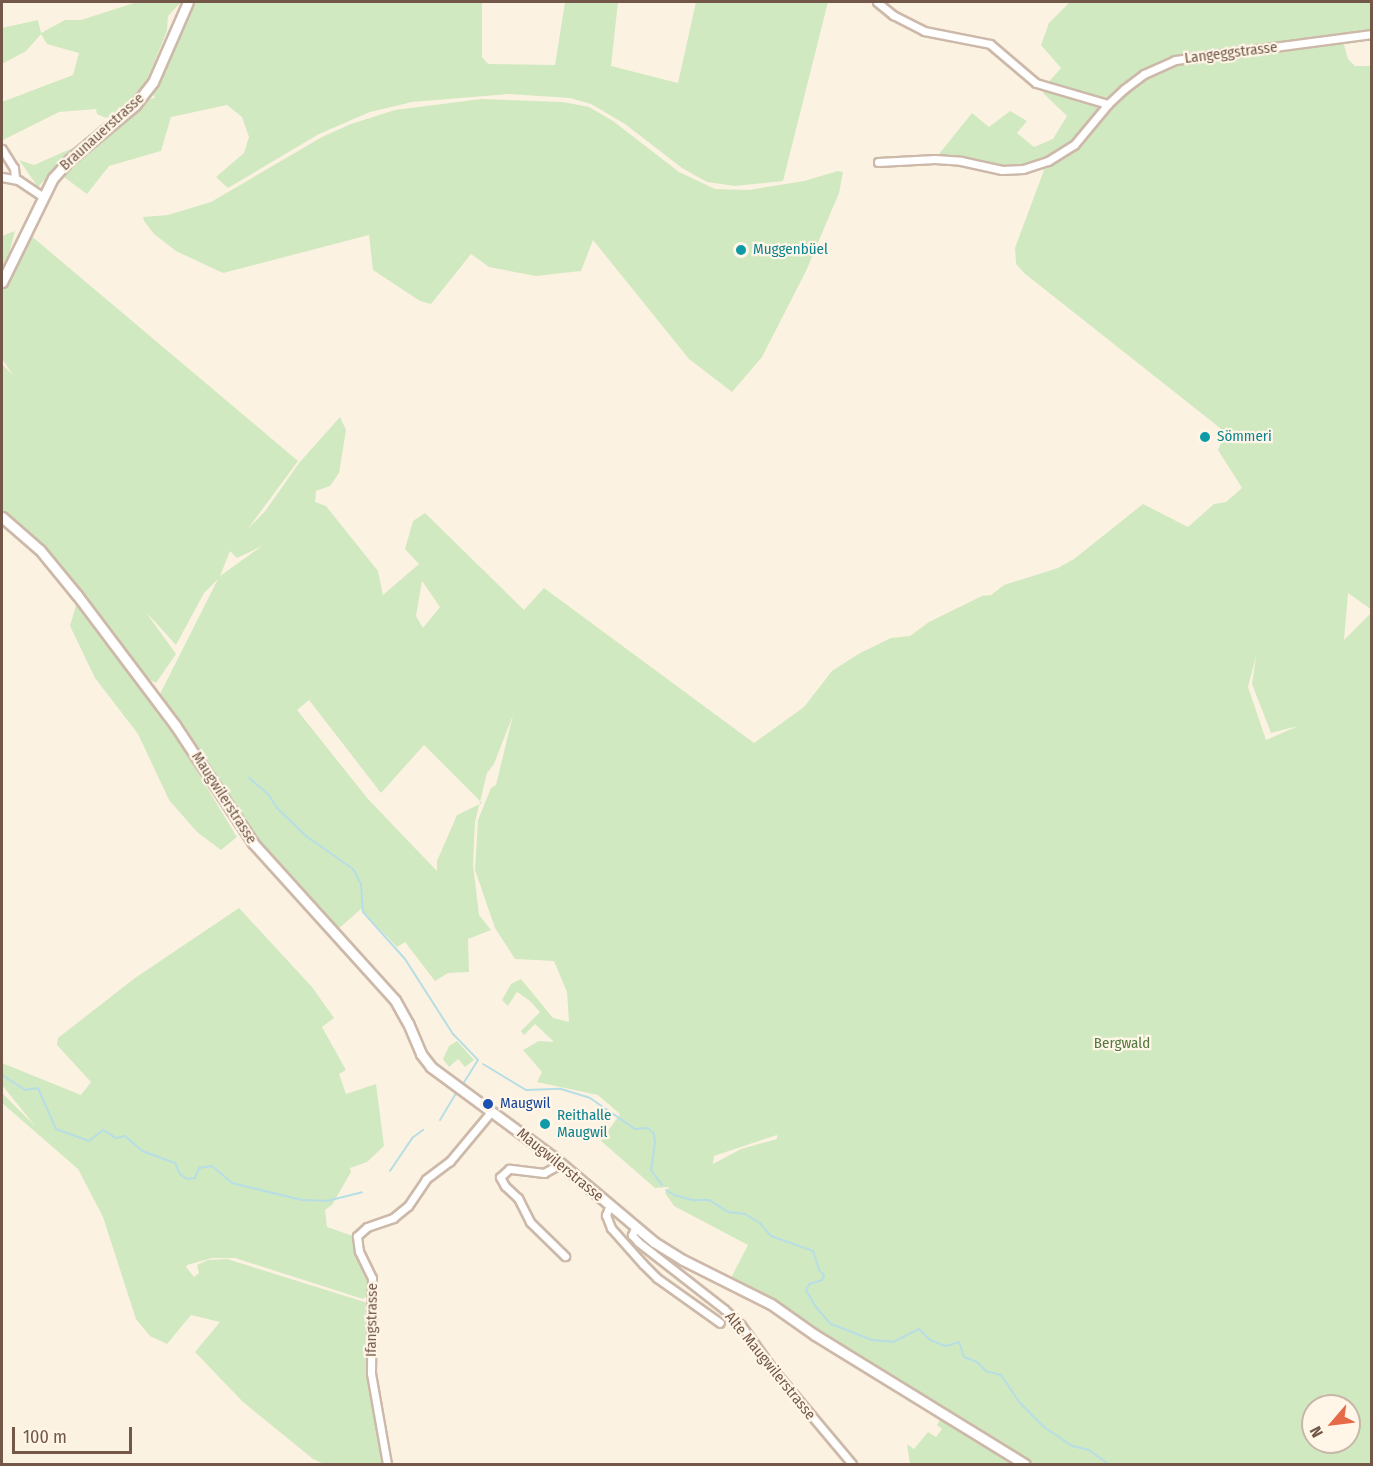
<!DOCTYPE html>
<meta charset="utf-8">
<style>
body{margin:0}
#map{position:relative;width:1373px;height:1466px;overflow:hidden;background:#fcf2e2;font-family:"Fira Sans Condensed",sans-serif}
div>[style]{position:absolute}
.green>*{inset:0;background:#d1e9c1}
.stream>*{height:2px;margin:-1px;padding:0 1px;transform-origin:1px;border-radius:1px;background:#b7dee5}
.roads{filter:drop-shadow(2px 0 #cdb9a9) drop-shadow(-2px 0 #cdb9a9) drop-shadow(0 2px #cdb9a9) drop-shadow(0 -2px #cdb9a9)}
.street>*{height:7px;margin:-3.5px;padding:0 3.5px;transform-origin:3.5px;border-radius:3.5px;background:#fff}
.secondary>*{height:9px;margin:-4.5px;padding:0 4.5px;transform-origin:4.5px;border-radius:4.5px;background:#fff}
.dots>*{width:16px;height:16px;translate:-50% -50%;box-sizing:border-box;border:3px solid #fff6e8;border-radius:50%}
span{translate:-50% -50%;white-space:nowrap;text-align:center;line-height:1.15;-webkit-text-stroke:4.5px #fff6e8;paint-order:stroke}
.street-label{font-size:15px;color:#735849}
.culture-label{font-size:15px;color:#0d838f}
.left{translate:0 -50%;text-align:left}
.park-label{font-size:15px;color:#527941}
.transit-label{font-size:15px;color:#164399}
.frame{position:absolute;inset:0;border:3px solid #735849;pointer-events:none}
.north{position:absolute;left:1301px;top:1394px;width:60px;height:60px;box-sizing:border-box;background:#fff6e8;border:2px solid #c7b7a8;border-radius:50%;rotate:242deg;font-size:16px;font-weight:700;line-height:24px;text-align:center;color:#735849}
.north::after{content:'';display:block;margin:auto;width:21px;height:27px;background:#e66a47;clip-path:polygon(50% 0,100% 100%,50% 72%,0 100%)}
.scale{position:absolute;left:12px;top:1427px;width:120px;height:27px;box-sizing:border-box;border:3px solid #735849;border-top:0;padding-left:8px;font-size:18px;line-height:21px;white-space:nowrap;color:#735849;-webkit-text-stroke:4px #fff6e8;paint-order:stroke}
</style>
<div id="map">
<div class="green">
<div style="clip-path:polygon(137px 2px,181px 2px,168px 16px,167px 31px,148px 78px,139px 94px,123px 110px,106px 118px,97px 114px,96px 109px,59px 112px,3px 140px,2px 102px,73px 75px,79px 53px,47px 44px,41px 34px,26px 51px,2px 64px,2px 28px,38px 20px,41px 33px,65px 20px,81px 20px)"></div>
<div style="clip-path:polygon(193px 2px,482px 2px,482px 57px,488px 64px,555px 65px,565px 2px,618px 2px,611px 66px,678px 83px,696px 2px,828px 2px,783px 181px,735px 186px,707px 182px,682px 168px,625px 124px,591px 104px,570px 98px,509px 94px,412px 102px,370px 112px,319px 134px,228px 188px,216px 177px,244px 153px,249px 137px,242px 117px,227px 105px,171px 117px,161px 151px,109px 166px,87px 194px,61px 175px,146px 99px,155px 98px,152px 93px,167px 67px)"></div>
<div style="clip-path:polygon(evenodd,1070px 2px,1371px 2px,1371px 34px,1342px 37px,1348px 59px,1355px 66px,1372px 66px,1372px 610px,1348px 593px,1344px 640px,1371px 613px,1371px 1464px,1030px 1464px,870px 1368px,770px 1299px,731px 1278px,748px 1245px,674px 1206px,665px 1193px,669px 1187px,655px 1188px,601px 1141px,620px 1114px,598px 1095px,537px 1082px,542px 1072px,523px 1050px,539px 1041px,554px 1042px,535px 1024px,524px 1035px,521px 1031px,540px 1012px,530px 1001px,517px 992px,508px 1006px,502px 1000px,511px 984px,521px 979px,553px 1018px,569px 1022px,567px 992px,554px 961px,515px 959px,495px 928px,475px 870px,478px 820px,491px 788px,496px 785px,513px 715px,494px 764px,487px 773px,475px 822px,473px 864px,479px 915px,491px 930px,468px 939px,469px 972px,448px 973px,435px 981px,405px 942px,397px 947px,361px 909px,336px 931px,265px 852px,158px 698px,218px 579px,204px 593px,176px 645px,145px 611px,176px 654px,156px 683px,143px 676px,63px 568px,2px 516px,2px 364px,13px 375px,2px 359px,2px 281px,23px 253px,29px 234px,298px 461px,247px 530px,266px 510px,299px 463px,340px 417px,346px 430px,339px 473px,330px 486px,316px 491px,315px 502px,326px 506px,378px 571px,383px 595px,419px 564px,405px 549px,413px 521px,425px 513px,524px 610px,544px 588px,754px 743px,804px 707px,832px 671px,860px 653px,891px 638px,910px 636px,929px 622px,982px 596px,991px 595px,1004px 585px,1058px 568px,1074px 559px,1143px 504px,1188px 527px,1214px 504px,1226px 502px,1242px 488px,1218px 450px,1222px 441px,1220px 428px,1024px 273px,1016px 264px,1015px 248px,1047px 162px,1023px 169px,935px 159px,972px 113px,989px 127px,1010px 111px,1027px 121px,1017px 133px,1034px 147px,1053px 139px,1067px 116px,1043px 93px,1046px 85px,1061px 68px,1041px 45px,1049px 23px,1070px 2px,262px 546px,220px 576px,230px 551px,237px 558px,262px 546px,1070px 2px,422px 581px,440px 607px,423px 628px,416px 616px,422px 581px,1070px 2px,1256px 656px,1252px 684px,1271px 733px,1298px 726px,1266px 740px,1248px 687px,1256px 656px,1070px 2px,309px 700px,381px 793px,424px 745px,482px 803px,457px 815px,437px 861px,437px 871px,368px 799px,297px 710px,309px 700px,1070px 2px,777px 1135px,777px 1139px,741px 1149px,713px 1164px,714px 1156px,777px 1135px,1070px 2px,1313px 1406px,1349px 1406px,1349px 1442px,1313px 1442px,1313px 1406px)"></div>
<div style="clip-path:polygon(481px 99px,563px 102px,589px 107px,613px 121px,679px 172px,715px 189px,749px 190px,804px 181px,838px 171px,843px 172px,839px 193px,806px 271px,762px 357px,732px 392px,689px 359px,593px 240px,581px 271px,536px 276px,489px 267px,471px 254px,431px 304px,420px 301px,373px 270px,369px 235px,223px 273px,176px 251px,154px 234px,144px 221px,143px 217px,168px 215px,211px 202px,322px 137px,351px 124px,395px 110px)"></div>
<div style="clip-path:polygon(75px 147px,38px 187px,19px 160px,34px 165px)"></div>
<div style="clip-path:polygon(15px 231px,8px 258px,2px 272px,2px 236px)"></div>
<div style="clip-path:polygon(76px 605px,175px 735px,237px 837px,221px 850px,197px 832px,169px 800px,138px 734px,95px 678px,70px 626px)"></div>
<div style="clip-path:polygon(239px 908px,312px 987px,334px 1018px,322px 1027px,346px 1070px,339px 1074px,346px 1094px,376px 1084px,384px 1146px,367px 1162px,350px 1168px,351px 1172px,332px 1205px,325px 1210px,327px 1227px,353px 1236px,356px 1251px,368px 1272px,370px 1294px,363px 1299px,235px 1258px,212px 1258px,187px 1265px,186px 1267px,194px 1277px,199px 1273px,197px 1265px,208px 1260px,227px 1259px,371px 1304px,371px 1373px,383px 1464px,324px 1464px,313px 1459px,243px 1402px,195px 1352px,220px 1322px,191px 1315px,167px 1344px,150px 1336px,136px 1319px,103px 1217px,78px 1169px,2px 1103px,2px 1093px,35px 1126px,2px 1085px,2px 1063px,81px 1095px,91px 1082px,57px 1045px,58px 1038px,135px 978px)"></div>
<div style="clip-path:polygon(457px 1041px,474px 1060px,465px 1067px,458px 1059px,449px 1067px,443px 1059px,449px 1046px)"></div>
<div style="clip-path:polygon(941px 1418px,1017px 1464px,910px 1464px,907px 1444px,914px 1449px,928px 1432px,936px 1437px,942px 1429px,937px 1425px)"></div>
</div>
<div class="stream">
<div style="left:249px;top:778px;width:25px;rotate:40deg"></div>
<div style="left:268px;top:794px;width:17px;rotate:57deg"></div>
<div style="left:277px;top:808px;width:40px;rotate:44deg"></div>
<div style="left:306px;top:836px;width:57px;rotate:35.1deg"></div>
<div style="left:353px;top:869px;width:17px;rotate:62deg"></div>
<div style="left:361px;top:884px;width:28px;rotate:86deg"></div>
<div style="left:363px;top:912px;width:63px;rotate:48.2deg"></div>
<div style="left:405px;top:959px;width:89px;rotate:57.4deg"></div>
<div style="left:453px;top:1034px;width:36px;rotate:46deg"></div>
<div style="left:478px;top:1060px;width:28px;rotate:122deg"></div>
<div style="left:483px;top:1064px;width:50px;rotate:31.2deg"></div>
<div style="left:526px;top:1090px;width:35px;rotate:-2deg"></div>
<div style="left:561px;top:1089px;width:30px;rotate:17deg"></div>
<div style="left:590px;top:1098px;width:55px;rotate:34.6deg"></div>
<div style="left:635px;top:1129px;width:13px;rotate:-4deg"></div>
<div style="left:648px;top:1128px;width:8px;rotate:45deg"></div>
<div style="left:654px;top:1134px;width:8px;rotate:83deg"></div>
<div style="left:655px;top:1142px;width:28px;rotate:98deg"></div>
<div style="left:651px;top:1170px;width:19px;rotate:54deg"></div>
<div style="left:2px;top:1075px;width:27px;rotate:33deg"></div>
<div style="left:25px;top:1090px;width:13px;rotate:-9deg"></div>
<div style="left:38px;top:1088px;width:45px;rotate:66.3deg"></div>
<div style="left:56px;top:1129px;width:35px;rotate:20deg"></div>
<div style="left:89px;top:1141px;width:18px;rotate:-38deg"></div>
<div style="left:103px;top:1130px;width:15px;rotate:32deg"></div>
<div style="left:116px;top:1138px;width:9px;rotate:-13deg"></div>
<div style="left:125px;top:1136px;width:23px;rotate:41deg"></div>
<div style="left:142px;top:1151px;width:35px;rotate:20deg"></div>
<div style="left:175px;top:1163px;width:12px;rotate:66deg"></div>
<div style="left:180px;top:1174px;width:9px;rotate:36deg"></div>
<div style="left:187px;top:1179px;width:8px;rotate:-7deg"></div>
<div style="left:195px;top:1178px;width:11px;rotate:-68deg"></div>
<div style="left:199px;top:1168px;width:13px;rotate:-9deg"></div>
<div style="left:212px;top:1166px;width:26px;rotate:40deg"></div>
<div style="left:232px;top:1183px;width:72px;rotate:13.7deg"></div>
<div style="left:302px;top:1200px;width:25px;rotate:2deg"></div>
<div style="left:327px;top:1201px;width:36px;rotate:-14deg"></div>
<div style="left:440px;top:1120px;width:33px;rotate:-59deg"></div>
<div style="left:390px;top:1171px;width:40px;rotate:-56deg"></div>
<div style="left:412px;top:1138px;width:14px;rotate:-36deg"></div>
<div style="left:666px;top:1190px;width:9px;rotate:32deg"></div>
<div style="left:674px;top:1195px;width:20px;rotate:15deg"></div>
<div style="left:693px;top:1200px;width:16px"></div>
<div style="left:709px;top:1200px;width:22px;rotate:32deg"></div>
<div style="left:728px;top:1212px;width:17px;rotate:7deg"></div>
<div style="left:745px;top:1214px;width:17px;rotate:31deg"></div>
<div style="left:760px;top:1223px;width:17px;rotate:50deg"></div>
<div style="left:771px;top:1236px;width:45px;rotate:19.7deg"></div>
<div style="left:813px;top:1251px;width:20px;rotate:72deg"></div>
<div style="left:819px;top:1270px;width:7px;rotate:45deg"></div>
<div style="left:824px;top:1275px;width:5px;rotate:112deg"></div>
<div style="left:822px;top:1280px;width:13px;rotate:162deg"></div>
<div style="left:810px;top:1284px;width:7px;rotate:124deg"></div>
<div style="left:806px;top:1290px;width:20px;rotate:60deg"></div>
<div style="left:816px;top:1307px;width:23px;rotate:49deg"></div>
<div style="left:831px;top:1324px;width:44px;rotate:21.3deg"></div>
<div style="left:872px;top:1340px;width:21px;rotate:5deg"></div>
<div style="left:893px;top:1342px;width:29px;rotate:-27deg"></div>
<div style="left:919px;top:1329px;width:16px;rotate:45deg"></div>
<div style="left:930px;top:1340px;width:17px;rotate:21deg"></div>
<div style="left:946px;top:1346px;width:14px;rotate:-17deg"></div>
<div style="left:959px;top:1342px;width:16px;rotate:72deg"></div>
<div style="left:964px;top:1357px;width:14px;rotate:21deg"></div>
<div style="left:977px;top:1362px;width:13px;rotate:45deg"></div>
<div style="left:986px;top:1371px;width:16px;rotate:15deg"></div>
<div style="left:1001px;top:1375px;width:34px;rotate:56deg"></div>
<div style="left:1020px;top:1403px;width:34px;rotate:45deg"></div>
<div style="left:1044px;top:1427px;width:34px;rotate:34deg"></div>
<div style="left:1072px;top:1446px;width:17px;rotate:13deg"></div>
<div style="left:1089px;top:1450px;width:24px;rotate:36deg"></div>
</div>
<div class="roads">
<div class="street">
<div style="left:877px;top:2px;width:21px;rotate:39deg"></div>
<div style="left:893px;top:15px;width:35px;rotate:27deg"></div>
<div style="left:924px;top:31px;width:67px;rotate:11.1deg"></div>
<div style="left:990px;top:44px;width:60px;rotate:40.3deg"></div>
<div style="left:1036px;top:83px;width:75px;rotate:16.3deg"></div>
<div style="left:2px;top:149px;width:22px;rotate:58deg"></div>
<div style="left:14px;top:168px;width:10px;rotate:84deg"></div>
<div style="left:878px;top:162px;width:57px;rotate:-3deg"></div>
<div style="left:935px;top:159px;width:26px;rotate:4deg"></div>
<div style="left:961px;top:161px;width:42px;rotate:12.4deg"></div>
<div style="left:1002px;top:170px;width:21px;rotate:-3deg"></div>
<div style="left:1023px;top:169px;width:26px;rotate:-18deg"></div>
<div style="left:1048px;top:161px;width:31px;rotate:-32deg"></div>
<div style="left:1074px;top:145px;width:53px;rotate:-50.3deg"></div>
<div style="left:1108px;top:104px;width:22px;rotate:-43deg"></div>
<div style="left:1124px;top:89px;width:25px;rotate:-37deg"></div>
<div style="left:1144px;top:74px;width:34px;rotate:-24deg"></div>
<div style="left:1175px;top:60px;width:199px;rotate:-7.5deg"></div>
<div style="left:2px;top:177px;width:16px;rotate:11deg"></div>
<div style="left:18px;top:180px;width:29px;rotate:34deg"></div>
<div style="left:560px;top:1164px;width:18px;rotate:151deg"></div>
<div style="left:544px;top:1173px;width:35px;rotate:-173deg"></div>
<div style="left:509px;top:1169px;width:12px;rotate:138deg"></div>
<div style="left:500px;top:1177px;width:10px;rotate:61deg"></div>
<div style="left:505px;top:1186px;width:18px;rotate:43deg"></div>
<div style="left:518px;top:1198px;width:27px;rotate:63deg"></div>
<div style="left:530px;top:1222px;width:49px;rotate:44.2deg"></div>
<div style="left:610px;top:1205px;width:11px;rotate:112deg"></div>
<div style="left:606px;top:1215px;width:14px;rotate:69deg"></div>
<div style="left:611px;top:1228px;width:48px;rotate:48.4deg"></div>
<div style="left:643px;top:1264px;width:20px;rotate:45deg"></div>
<div style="left:657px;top:1278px;width:77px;rotate:35.5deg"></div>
<div style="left:635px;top:1228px;width:8px;rotate:113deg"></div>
<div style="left:632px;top:1235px;width:9px;rotate:49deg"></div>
<div style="left:638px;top:1242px;width:109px;rotate:37.9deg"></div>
<div style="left:724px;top:1309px;width:23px;rotate:43deg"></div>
<div style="left:741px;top:1325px;width:57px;rotate:54.3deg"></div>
<div style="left:774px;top:1371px;width:121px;rotate:50deg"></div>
<div style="left:387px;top:1464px;width:92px;rotate:-100deg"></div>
<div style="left:371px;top:1373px;width:95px;rotate:-89.4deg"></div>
<div style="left:372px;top:1278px;width:30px;rotate:-116deg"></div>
<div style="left:359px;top:1251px;width:15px;rotate:-98deg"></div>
<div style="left:357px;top:1236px;width:13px;rotate:-42deg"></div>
<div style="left:367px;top:1227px;width:28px;rotate:-19deg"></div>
<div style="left:393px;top:1218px;width:19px;rotate:-39deg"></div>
<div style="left:408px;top:1206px;width:32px;rotate:-56deg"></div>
<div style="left:426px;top:1179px;width:30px;rotate:-37deg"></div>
<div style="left:450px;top:1161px;width:62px;rotate:-50.2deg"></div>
</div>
<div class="secondary">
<div style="left:2px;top:282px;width:116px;rotate:-63.9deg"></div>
<div style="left:53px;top:178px;width:24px;rotate:-48deg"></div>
<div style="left:69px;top:160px;width:86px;rotate:-39.8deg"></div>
<div style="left:135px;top:105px;width:29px;rotate:-52deg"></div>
<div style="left:153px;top:82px;width:87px;rotate:-66.4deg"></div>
<div style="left:2px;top:517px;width:50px;rotate:41deg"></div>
<div style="left:40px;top:550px;width:58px;rotate:50.6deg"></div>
<div style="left:77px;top:595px;width:163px;rotate:53deg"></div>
<div style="left:175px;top:725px;width:141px;rotate:56.5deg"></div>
<div style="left:253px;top:843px;width:212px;rotate:47.9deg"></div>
<div style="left:395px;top:1000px;width:26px;rotate:61deg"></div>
<div style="left:408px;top:1023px;width:34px;rotate:67deg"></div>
<div style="left:421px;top:1054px;width:16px;rotate:52deg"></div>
<div style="left:431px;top:1067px;width:152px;rotate:36.4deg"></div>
<div style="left:553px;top:1157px;width:132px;rotate:40.1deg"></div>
<div style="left:654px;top:1242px;width:34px;rotate:32deg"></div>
<div style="left:683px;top:1260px;width:98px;rotate:26.6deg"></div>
<div style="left:771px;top:1304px;width:54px;rotate:35.2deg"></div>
<div style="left:815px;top:1335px;width:246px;rotate:31.6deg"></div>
</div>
</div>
<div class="dots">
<div style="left:741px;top:250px;background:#0f9aa8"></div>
<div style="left:1205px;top:437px;background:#0f9aa8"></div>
<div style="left:488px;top:1104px;background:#1a4fb4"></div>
<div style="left:545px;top:1124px;background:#0f9aa8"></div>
</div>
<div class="street-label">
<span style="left:1231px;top:53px;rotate:-7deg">Langeggstrasse</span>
<span style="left:102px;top:132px;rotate:-42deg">Braunauerstrasse</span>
<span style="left:224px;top:798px;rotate:57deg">Maugwilerstrasse</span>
<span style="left:560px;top:1165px;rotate:39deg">Maugwilerstrasse</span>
<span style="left:372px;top:1320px;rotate:-89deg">Ifangstrasse</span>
<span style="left:770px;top:1366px;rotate:51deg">Alte Maugwilerstrasse</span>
</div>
<div class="culture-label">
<span class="left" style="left:753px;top:250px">Muggenbüel</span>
<span class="left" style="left:1217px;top:437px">Sömmeri</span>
<span class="left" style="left:557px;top:1124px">Reithalle<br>Maugwil</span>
</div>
<div class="park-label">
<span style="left:1122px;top:1044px">Bergwald</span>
</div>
<div class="transit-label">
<span class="left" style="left:500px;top:1104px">Maugwil</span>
</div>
<div class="frame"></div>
<div class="north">N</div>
<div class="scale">100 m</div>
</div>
